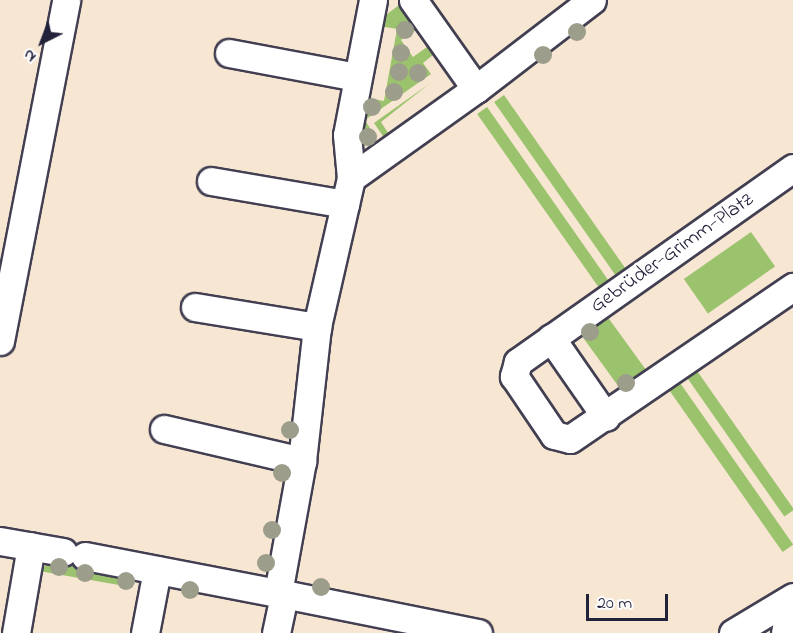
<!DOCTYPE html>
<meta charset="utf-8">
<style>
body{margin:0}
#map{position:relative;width:793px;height:633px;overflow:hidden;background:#f7e6d2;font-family:"Indie Flower",sans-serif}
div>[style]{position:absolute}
.green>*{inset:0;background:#9bc26d;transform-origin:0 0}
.roads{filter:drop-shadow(2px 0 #423f52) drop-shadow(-2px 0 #423f52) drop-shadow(0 2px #423f52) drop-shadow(0 -2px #423f52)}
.minor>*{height:27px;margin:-13.5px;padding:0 13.5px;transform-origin:13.5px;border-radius:13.5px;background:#fff}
.trees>*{width:18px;height:18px;margin:-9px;border-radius:50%;background:#9c9d8a}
span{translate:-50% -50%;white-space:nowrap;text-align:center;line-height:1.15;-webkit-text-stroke:4.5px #fff;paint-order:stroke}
.street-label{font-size:21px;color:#22223b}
.north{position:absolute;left:12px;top:12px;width:60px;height:60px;-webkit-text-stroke:4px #fff;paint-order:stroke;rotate:222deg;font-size:16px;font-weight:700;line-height:24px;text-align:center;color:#22223b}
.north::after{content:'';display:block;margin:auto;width:21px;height:27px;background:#22223b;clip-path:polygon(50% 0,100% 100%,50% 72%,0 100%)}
.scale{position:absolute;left:586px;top:594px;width:82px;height:27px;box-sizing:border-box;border:3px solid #22223b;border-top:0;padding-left:8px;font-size:18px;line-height:21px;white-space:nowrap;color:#22223b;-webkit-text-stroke:4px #fff;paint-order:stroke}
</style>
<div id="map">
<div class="green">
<div style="clip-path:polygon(399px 5px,416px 30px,401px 40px,413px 57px,427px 47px,433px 55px,423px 63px,431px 74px,365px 120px,376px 138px,362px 148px,359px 143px,367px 98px,384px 101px,397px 29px,380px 26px,382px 18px)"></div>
<div style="clip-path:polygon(429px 84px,381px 122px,390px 136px,385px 139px,374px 123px)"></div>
<div style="left:504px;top:95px;width:217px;height:12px;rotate:55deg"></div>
<div style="left:487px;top:107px;width:216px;height:12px;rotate:55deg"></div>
<div style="left:751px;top:232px;width:42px;height:82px;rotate:55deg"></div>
<div style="left:604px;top:312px;width:79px;height:32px;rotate:54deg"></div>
<div style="left:695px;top:368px;width:173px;height:12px;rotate:55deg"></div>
<div style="left:678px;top:380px;width:201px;height:13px;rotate:55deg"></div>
<div style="clip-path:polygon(72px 559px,72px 564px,123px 574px,119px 585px,39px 571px,51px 561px)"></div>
</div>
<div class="roads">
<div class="minor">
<div style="left:373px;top:0;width:137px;rotate:100.9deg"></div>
<div style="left:347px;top:135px;width:43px;rotate:84.7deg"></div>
<div style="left:351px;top:178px;width:153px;rotate:102.9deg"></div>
<div style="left:317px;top:327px;width:135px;rotate:96.4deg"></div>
<div style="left:302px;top:461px;width:134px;rotate:100.3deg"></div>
<div style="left:278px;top:593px;width:204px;rotate:11.3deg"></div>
<div style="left:413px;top:0;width:109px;rotate:54.7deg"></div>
<div style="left:476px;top:89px;width:146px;rotate:-37.5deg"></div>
<div style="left:229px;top:53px;width:130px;rotate:10.6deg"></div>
<div style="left:793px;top:168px;width:337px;rotate:144.8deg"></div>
<div style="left:518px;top:362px;width:15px;rotate:106deg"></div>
<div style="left:514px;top:376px;width:71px;rotate:55.9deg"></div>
<div style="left:554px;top:435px;width:16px;rotate:14deg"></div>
<div style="left:570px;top:439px;width:270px;rotate:-34.3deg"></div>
<div style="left:351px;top:178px;width:153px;rotate:-35.5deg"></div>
<div style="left:211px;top:181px;width:136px;rotate:9.7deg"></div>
<div style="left:195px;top:307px;width:124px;rotate:9.3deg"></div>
<div style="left:551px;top:338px;width:96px;rotate:55.2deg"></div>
<div style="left:0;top:341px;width:347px;rotate:-79deg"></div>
<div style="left:164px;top:429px;width:142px;rotate:13.1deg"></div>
<div style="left:0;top:541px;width:64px;rotate:9.9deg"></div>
<div style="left:85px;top:556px;width:197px;rotate:10.9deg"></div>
<div style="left:16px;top:633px;width:88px;rotate:-80.2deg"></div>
<div style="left:145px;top:633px;width:64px;rotate:-79.2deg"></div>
<div style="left:276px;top:633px;width:39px;rotate:-78deg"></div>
<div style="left:733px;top:633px;width:70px;rotate:-31deg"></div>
<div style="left:785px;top:633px;width:34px;rotate:-80deg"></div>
</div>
</div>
<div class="trees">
<div style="left:405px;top:30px"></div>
<div style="left:577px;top:32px"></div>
<div style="left:401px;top:53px"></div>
<div style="left:543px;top:55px"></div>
<div style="left:399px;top:72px"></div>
<div style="left:418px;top:73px"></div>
<div style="left:394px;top:92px"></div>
<div style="left:372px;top:107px"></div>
<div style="left:368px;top:137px"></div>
<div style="left:590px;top:332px"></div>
<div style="left:626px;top:383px"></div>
<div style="left:290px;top:430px"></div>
<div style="left:282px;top:473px"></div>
<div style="left:272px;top:530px"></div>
<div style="left:266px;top:563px"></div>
<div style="left:59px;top:567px"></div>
<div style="left:85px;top:573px"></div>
<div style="left:126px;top:581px"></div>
<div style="left:321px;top:587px"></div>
<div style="left:190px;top:590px"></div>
</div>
<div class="street-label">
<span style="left:672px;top:253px;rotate:-35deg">Gebrüder-Grimm-Platz</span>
</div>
<div class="north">N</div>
<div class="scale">20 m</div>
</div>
